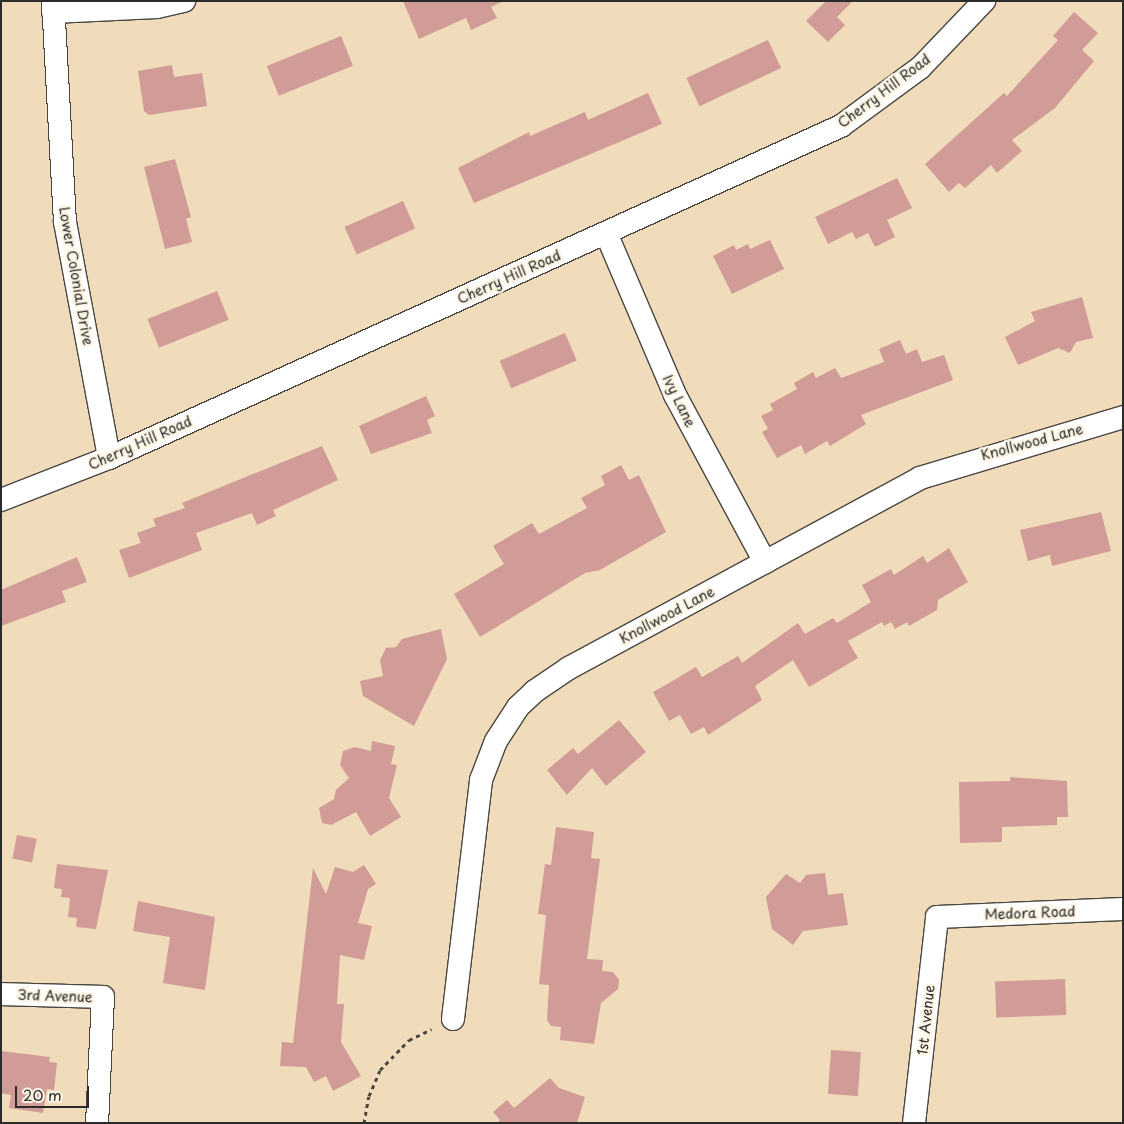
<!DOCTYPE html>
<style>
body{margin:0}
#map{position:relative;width:1124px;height:1124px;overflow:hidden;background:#f0dcba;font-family:"Playpen Sans",sans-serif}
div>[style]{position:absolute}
.building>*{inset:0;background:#d19b97;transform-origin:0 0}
.path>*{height:3px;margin-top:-1.5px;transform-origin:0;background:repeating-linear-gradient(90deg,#494640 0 4px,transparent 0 8px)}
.roads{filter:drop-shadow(1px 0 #494640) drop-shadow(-1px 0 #494640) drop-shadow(0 1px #494640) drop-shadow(0 -1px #494640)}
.street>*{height:22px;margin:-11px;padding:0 11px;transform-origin:11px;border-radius:11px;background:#fff}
span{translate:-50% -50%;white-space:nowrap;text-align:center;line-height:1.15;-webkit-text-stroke:5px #fcf5e5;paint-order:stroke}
.street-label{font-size:14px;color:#2b2b2b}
.frame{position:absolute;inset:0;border:2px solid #2b2b2b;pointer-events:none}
.scale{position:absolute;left:15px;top:1086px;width:74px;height:22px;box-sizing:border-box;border:2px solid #2b2b2b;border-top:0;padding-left:6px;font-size:15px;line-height:18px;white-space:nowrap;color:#2b2b2b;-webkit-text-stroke:4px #fcf5e5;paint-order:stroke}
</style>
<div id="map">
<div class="building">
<div style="clip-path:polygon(403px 1px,504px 1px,491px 7px,497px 18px,471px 30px,466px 18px,419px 39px)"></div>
<div style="clip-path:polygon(826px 1px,853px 1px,837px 17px,845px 25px,828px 42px,806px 21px)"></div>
<div style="clip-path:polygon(1074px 12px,1098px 33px,1082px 50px,1094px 61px,1055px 108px,1012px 140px,1022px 151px,997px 173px,991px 165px,965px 188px,959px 183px,949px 192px,925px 164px,1004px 93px,1007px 96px,1058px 40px,1053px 36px)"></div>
<div style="left:341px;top:36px;width:32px;height:80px;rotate:68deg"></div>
<div style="left:768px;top:40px;width:31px;height:90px;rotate:65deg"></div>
<div style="clip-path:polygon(172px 65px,174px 77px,202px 73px,207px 106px,149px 115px,144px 111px,138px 71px)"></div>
<div style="clip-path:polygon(648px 93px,662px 124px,474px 203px,458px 168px,529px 132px,530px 136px,585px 112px,588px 120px)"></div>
<div style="clip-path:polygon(175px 159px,191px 217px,186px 219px,192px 242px,165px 249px,144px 167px)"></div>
<div style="clip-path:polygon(897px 178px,912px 208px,887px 220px,895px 237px,875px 247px,868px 233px,856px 239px,852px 232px,828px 244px,815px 217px)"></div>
<div style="left:403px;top:201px;width:30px;height:64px;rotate:66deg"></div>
<div style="clip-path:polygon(770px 240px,784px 269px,732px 294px,713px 256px,734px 245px,736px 250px,748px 244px,750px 249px)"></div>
<div style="left:217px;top:291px;width:31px;height:75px;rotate:68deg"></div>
<div style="clip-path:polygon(1082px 297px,1093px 338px,1076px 342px,1070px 353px,1058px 348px,1018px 365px,1005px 337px,1035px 321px,1031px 312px)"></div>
<div style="left:565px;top:333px;width:30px;height:71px;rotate:67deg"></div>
<div style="clip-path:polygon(900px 340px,906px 354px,917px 349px,922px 362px,944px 355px,953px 380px,861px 415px,866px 424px,830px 446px,827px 441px,805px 454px,801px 445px,777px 458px,762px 432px,768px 429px,761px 416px,773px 410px,770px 404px,797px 389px,794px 383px,813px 372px,816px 378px,835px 368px,841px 378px,884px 362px,879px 349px)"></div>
<div style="clip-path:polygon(426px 396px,435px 416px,427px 420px,432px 433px,371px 454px,359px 426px)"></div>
<div style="clip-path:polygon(322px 446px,338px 480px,273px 510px,276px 516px,257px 525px,252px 513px,196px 533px,202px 550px,129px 578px,119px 550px,141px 543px,137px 533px,156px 526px,153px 519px,185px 508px,182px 503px)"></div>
<div style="clip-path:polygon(621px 465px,629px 480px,639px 475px,666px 532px,600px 570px,585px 573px,480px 637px,454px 594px,504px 564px,493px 546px,532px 523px,539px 534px,587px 508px,581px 498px,605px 485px,601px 476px)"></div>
<div style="clip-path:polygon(1101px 512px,1111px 551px,1052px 566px,1050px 555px,1028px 561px,1020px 530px)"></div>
<div style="clip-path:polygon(949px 548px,968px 582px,938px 600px,937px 610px,909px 626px,907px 622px,895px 629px,891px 622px,884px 626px,882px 622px,848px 641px,858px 658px,809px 687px,793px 660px,755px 686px,762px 700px,708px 735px,704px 727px,691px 734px,680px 715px,669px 721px,653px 692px,669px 683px,696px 667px,702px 677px,738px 656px,742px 663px,798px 623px,805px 634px,833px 618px,837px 623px,871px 602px,862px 585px,891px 569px,894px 575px,923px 556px,927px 563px)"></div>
<div style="clip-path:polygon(77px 557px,87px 582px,62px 591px,66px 602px,1px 626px,1px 590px)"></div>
<div style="clip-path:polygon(441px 629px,447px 659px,414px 726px,363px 696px,360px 681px,383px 676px,380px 660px,386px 648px,396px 647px,402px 639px)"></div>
<div style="clip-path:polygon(619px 720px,646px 752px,606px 786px,592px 768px,567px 795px,547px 770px,573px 748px,578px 754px)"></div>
<div style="clip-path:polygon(372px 741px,395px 746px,391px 764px,397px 765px,389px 798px,401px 817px,370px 836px,356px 812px,331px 825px,322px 823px,319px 808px,334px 799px,336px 790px,349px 778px,340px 765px,343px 751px,355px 747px,371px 751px)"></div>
<div style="clip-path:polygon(1010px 777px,1067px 781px,1068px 817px,1057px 817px,1057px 825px,1002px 827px,1002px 842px,960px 843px,959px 782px,1010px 781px)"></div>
<div style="clip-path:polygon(556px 827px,594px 832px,591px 858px,600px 859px,587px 959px,603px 960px,602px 971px,613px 972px,619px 980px,618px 989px,601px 1003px,594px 1044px,560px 1040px,561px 1027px,551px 1026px,547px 1020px,549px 985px,539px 984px,546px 915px,538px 914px,545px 864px,551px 865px)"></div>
<div style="left:17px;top:835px;width:20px;height:24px;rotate:11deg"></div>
<div style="clip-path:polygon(57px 864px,108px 870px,96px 929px,76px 927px,77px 918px,68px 917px,70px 898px,61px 897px,62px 889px,54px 888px)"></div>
<div style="clip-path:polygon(364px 865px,376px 884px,368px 889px,358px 923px,372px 926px,364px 960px,340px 955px,337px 1004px,344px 1004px,341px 1042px,361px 1076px,333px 1091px,326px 1076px,314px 1082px,306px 1067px,280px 1066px,282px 1042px,293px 1043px,313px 868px,326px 894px,335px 867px,353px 872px)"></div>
<div style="clip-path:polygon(825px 873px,828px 895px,843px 893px,848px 925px,803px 931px,793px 945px,772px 929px,766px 897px,786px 874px,800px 883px,806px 875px)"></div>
<div style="clip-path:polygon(138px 901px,215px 917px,205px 990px,163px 983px,170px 937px,133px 931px)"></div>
<div style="left:1065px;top:979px;width:36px;height:70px;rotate:88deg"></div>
<div style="left:831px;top:1050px;width:30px;height:44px;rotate:4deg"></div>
<div style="clip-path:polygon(1px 1051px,50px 1057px,49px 1062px,57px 1063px,54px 1090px,47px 1089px,43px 1113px,9px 1108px,11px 1095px,1px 1093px)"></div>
<div style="clip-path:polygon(550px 1078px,559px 1088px,585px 1097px,577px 1123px,497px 1123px,500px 1120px,493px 1112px,507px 1100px,514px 1108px)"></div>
</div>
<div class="path">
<div style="left:364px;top:1123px;width:27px;rotate:-80deg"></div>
<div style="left:369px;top:1096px;width:28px;rotate:-67deg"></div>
<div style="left:380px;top:1070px;width:42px;rotate:-46deg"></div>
<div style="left:409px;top:1040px;width:25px;rotate:-26deg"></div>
</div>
<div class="roads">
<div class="street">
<div style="left:53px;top:1px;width:221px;rotate:86.9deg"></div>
<div style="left:65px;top:222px;width:240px;rotate:79.4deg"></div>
<div style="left:53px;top:12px;width:104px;rotate:-2.8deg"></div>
<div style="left:157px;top:7px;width:28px;rotate:-13deg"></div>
<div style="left:606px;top:233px;width:176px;rotate:66.9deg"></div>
<div style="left:675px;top:395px;width:190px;rotate:61.7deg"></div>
<div style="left:1px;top:500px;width:116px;rotate:-21.3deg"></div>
<div style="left:109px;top:458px;width:804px;rotate:-24.4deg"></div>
<div style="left:841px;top:126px;width:98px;rotate:-36.3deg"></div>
<div style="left:920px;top:68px;width:93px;rotate:-46.3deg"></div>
<div style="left:1px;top:994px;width:102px;rotate:1.7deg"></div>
<div style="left:103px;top:997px;width:126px;rotate:92.7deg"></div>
<div style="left:453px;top:1019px;width:241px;rotate:-83.3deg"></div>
<div style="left:481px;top:780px;width:42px;rotate:-69deg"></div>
<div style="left:496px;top:741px;width:40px;rotate:-57.1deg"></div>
<div style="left:518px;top:707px;width:23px;rotate:-43deg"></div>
<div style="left:535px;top:691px;width:41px;rotate:-34.1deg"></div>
<div style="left:569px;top:668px;width:399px;rotate:-28.4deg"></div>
<div style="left:920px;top:478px;width:212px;rotate:-16.7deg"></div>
<div style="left:914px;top:1123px;width:207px;rotate:-83.6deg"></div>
<div style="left:937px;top:917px;width:186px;rotate:-2.5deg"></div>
</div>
</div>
<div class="street-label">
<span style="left:884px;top:91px;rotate:-37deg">Cherry Hill Road</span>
<span style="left:76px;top:276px;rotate:80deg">Lower Colonial Drive</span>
<span style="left:509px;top:277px;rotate:-24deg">Cherry Hill Road</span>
<span style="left:679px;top:401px;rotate:64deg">Ivy Lane</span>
<span style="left:1032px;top:442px;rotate:-15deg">Knollwood Lane</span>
<span style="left:140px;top:443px;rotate:-24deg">Cherry Hill Road</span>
<span style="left:667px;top:615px;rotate:-28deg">Knollwood Lane</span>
<span style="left:1030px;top:913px;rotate:-2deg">Medora Road</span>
<span style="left:55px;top:996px;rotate:2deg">3rd Avenue</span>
<span style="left:926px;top:1020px;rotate:-84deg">1st Avenue</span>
</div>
<div class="frame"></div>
<div class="scale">20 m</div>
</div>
